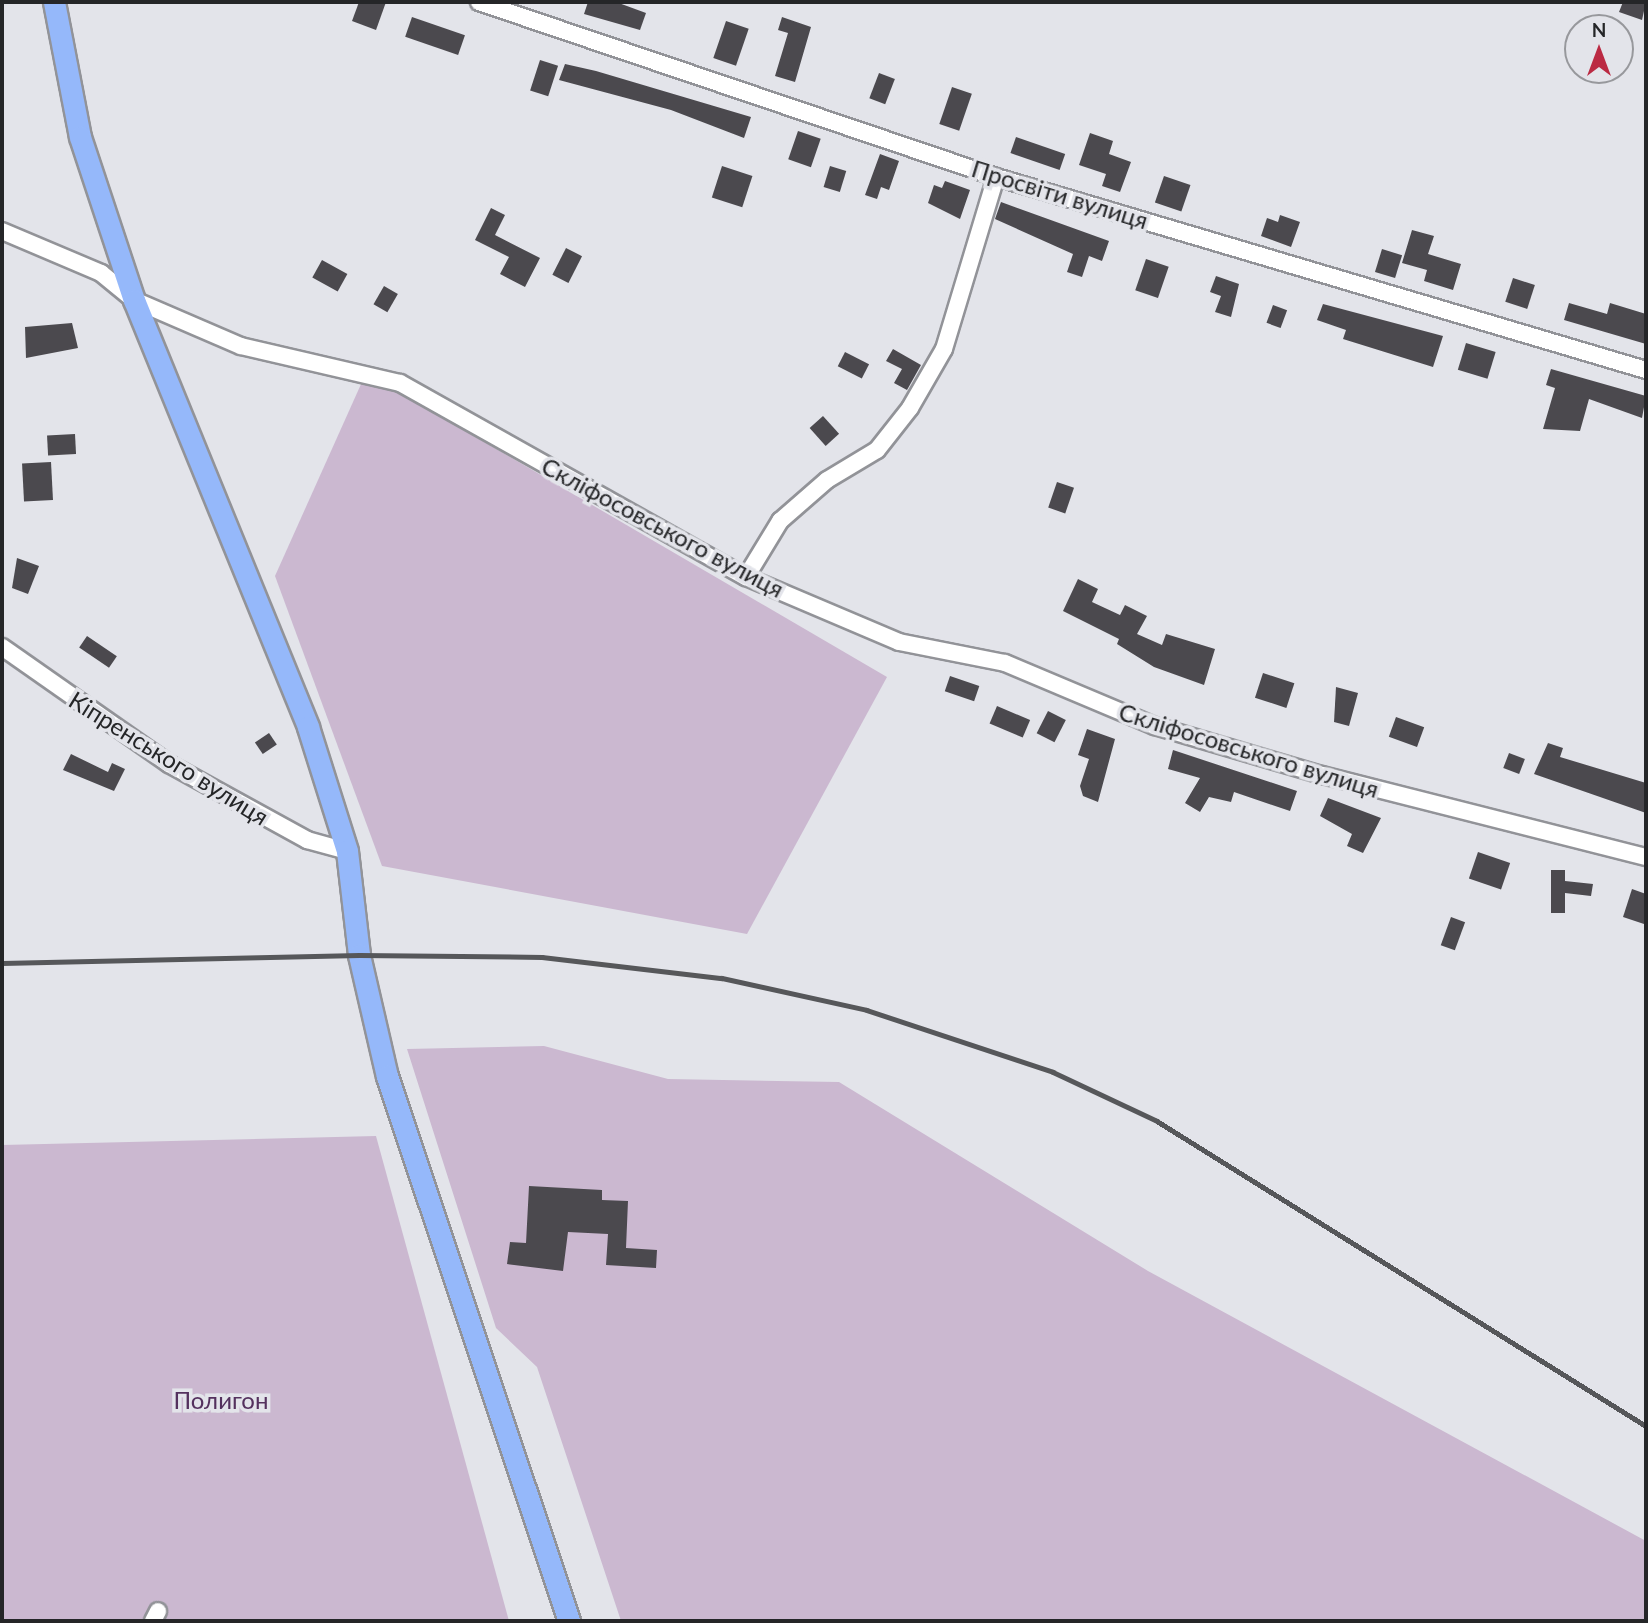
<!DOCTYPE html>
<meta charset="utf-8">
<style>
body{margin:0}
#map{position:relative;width:1648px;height:1623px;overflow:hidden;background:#e3e4ea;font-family:Lato,sans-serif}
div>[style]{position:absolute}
.green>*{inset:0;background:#cbb8d0}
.building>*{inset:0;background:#4b494e;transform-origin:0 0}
.roads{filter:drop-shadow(2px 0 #929398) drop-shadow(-2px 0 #929398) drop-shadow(0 2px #929398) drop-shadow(0 -2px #929398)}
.minor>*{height:16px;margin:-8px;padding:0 8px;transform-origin:8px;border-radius:8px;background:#fff}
.major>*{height:21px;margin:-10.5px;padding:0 10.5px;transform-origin:10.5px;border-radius:10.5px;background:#95b8fa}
.rail>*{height:4.5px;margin:-2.25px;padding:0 2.25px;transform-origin:2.25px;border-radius:2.25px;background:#56575a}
span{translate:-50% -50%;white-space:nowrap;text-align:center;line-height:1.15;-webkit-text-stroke:7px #e3e4ea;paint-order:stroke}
.street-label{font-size:24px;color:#252628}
.park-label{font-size:24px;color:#54315e}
.frame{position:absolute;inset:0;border:4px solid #252628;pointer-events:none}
.north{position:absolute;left:1564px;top:14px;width:70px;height:70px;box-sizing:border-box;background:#e3e4ea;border:2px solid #97989c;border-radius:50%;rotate:0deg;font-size:19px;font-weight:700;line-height:28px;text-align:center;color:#252628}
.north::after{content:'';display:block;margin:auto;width:24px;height:32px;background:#bb2a43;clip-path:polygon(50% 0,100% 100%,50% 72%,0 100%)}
</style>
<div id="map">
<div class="green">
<div style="clip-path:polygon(366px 373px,887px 677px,747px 934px,382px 866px,275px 576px)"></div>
<div style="clip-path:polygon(544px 1046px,668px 1079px,839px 1082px,1148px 1271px,1646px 1541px,1646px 1621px,621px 1621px,537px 1367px,496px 1328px,407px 1049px)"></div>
<div style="clip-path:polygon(376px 1136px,509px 1621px,2px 1621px,2px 1145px)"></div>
</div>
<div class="building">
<div style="clip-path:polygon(359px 2px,386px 2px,376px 30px,352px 21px)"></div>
<div style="clip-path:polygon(588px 2px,616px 2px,646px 13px,640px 30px,584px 14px)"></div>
<div style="clip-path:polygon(1623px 2px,1646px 2px,1642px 20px,1619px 12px)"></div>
<div style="left:412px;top:17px;width:56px;height:21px;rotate:19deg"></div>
<div style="clip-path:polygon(782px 17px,811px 27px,795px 82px,775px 76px,788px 33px,778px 30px)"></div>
<div style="left:726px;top:21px;width:24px;height:39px;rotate:19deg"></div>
<div style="left:540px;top:60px;width:19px;height:32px;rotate:18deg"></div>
<div style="clip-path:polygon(565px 64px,596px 71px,751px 117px,744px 138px,671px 110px,559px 80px)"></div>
<div style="left:879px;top:73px;width:17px;height:27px;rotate:21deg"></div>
<div style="left:952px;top:87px;width:21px;height:39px;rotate:19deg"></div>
<div style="left:798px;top:131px;width:24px;height:30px;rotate:19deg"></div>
<div style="clip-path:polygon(1090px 133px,1113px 141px,1109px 154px,1131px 162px,1120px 192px,1102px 186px,1106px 174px,1079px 165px)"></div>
<div style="left:1016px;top:137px;width:52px;height:17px;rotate:19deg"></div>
<div style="clip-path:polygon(880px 154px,899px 161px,889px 190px,881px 187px,877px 199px,865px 195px)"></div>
<div style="left:722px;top:166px;width:32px;height:33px;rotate:18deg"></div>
<div style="left:830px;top:166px;width:17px;height:22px;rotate:17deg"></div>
<div style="left:1164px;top:176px;width:28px;height:28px;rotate:19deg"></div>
<div style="clip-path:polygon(945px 181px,970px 190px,960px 219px,928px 203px,934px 185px,942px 188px)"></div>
<div style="clip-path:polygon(1001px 202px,1109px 241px,1102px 261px,1089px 256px,1082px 277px,1067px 272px,1073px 254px,995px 219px)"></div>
<div style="clip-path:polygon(491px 208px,505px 215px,495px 235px,540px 258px,525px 287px,500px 274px,509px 257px,475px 240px)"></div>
<div style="clip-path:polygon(1280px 215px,1300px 222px,1291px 247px,1261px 236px,1267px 218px,1278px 222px)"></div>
<div style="clip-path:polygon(1412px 230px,1434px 236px,1428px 254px,1461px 264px,1453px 290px,1424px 281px,1427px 270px,1402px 263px)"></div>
<div style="left:566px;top:248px;width:18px;height:30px;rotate:27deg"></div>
<div style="left:1382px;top:249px;width:21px;height:24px;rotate:17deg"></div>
<div style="left:1146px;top:259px;width:24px;height:33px;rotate:19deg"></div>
<div style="left:322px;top:260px;width:29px;height:20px;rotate:29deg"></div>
<div style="clip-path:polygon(1216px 276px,1239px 284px,1231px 317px,1215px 312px,1221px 296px,1210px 292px)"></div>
<div style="left:1513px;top:278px;width:23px;height:25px;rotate:18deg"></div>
<div style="left:384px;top:286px;width:16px;height:21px;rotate:30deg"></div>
<div style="clip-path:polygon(1569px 303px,1607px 314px,1610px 303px,1646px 314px,1646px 344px,1564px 320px)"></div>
<div style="clip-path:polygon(1323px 304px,1443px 336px,1433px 367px,1343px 339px,1346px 330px,1317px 320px)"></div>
<div style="left:1273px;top:305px;width:15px;height:19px;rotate:20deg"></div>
<div style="clip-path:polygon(72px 323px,78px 348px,26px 358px,25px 327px)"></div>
<div style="left:1466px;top:343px;width:31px;height:28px;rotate:17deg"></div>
<div style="clip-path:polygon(893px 349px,921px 365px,907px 390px,894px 383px,902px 369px,886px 361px)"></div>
<div style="left:845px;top:352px;width:27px;height:16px;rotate:27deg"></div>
<div style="clip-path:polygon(1551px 369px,1646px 396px,1642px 418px,1589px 399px,1580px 431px,1543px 429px,1555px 388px,1546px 385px)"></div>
<div style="left:823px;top:416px;width:24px;height:18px;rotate:48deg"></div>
<div style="left:75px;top:434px;width:20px;height:28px;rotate:87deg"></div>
<div style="left:51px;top:462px;width:38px;height:29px;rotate:87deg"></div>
<div style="left:1057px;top:482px;width:18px;height:27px;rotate:19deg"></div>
<div style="clip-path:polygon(17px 558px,39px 566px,28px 594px,12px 588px)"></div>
<div style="clip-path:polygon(1078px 579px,1098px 589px,1092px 602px,1120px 615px,1125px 605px,1147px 616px,1137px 634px,1162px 645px,1166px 634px,1215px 649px,1204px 685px,1154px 667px,1117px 644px,1119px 639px,1063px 611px)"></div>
<div style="left:87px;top:636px;width:36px;height:14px;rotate:34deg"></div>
<div style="left:1263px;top:673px;width:33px;height:26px;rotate:18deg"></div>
<div style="left:950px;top:676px;width:31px;height:16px;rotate:19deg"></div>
<div style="clip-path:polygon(1336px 687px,1358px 693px,1349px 726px,1334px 722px)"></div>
<div style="left:997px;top:706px;width:36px;height:19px;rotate:23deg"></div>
<div style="left:1048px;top:711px;width:20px;height:25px;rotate:27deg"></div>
<div style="left:1396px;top:717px;width:30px;height:21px;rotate:20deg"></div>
<div style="clip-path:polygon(1087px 729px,1115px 739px,1098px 802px,1083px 796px,1080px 786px,1089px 759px,1078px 755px)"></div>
<div style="left:269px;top:733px;width:14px;height:17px;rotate:56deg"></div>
<div style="clip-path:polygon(1548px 743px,1563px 748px,1560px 757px,1646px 783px,1646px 813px,1534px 774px)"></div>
<div style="clip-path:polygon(1173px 750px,1297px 791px,1290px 811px,1234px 792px,1231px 802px,1209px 797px,1200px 812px,1185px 803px,1200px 778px,1168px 769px)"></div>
<div style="left:1509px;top:753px;width:17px;height:16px;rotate:21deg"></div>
<div style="clip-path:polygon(71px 754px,108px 772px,112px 763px,125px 769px,114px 791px,63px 770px)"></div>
<div style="clip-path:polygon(1328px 798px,1381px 818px,1363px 853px,1347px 846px,1352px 834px,1320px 816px)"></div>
<div style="left:1478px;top:852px;width:34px;height:28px;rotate:19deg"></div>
<div style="clip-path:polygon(1551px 870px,1565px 870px,1565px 881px,1593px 884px,1591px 896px,1565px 893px,1565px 913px,1551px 913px)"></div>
<div style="clip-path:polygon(1632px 889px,1646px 894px,1644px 924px,1623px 917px)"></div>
<div style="left:1451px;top:917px;width:15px;height:30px;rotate:20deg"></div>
<div style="clip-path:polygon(529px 1186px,602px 1190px,602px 1200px,628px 1201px,626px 1248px,657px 1250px,656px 1268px,606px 1265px,608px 1234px,568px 1232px,563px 1271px,507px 1264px,510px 1242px,526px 1243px)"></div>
</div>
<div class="roads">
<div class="minor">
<div style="left:479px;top:2px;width:546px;rotate:18.7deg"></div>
<div style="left:996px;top:177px;width:678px;rotate:16.54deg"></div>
<div style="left:2px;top:231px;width:108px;rotate:23deg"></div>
<div style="left:101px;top:273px;width:43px;rotate:39.3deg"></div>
<div style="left:134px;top:300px;width:116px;rotate:23.3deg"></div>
<div style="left:241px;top:346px;width:163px;rotate:13.1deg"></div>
<div style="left:400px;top:383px;width:397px;rotate:29.3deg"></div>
<div style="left:746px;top:577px;width:166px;rotate:23deg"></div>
<div style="left:899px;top:642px;width:108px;rotate:11.2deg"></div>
<div style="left:1005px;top:663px;width:163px;rotate:22.8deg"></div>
<div style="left:1155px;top:726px;width:174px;rotate:16.4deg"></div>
<div style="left:1322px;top:775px;width:334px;rotate:14.2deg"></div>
<div style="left:746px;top:577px;width:66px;rotate:-58.7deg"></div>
<div style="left:780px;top:521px;width:62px;rotate:-41.1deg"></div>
<div style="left:827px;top:480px;width:58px;rotate:-31deg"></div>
<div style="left:877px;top:450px;width:53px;rotate:-51.8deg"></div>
<div style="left:910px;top:408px;width:68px;rotate:-60deg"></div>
<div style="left:944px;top:349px;width:180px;rotate:-73.2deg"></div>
<div style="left:2px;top:647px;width:204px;rotate:35deg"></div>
<div style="left:169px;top:764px;width:158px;rotate:28.8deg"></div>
<div style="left:307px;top:840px;width:41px;rotate:15.4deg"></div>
<div style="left:153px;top:1621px;width:11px;rotate:-63deg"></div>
</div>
<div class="major">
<div style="left:54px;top:2px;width:137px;rotate:79.1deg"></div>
<div style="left:80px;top:137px;width:172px;rotate:71.7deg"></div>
<div style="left:134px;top:300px;width:461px;rotate:67.8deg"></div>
<div style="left:308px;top:727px;width:130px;rotate:72.5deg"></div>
<div style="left:347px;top:851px;width:105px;rotate:83.4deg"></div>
<div style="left:359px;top:955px;width:124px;rotate:77deg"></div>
<div style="left:387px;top:1076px;width:575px;rotate:71.53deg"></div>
</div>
</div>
<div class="rail">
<div style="left:2px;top:963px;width:357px;rotate:-1.3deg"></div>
<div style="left:359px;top:955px;width:183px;rotate:0.6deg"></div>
<div style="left:542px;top:957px;width:181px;rotate:6.7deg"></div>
<div style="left:722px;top:978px;width:148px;rotate:12.4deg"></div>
<div style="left:867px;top:1010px;width:196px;rotate:18.4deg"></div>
<div style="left:1053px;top:1072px;width:115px;rotate:25.2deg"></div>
<div style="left:1157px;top:1121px;width:576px;rotate:31.95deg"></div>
</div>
<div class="street-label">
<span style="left:1060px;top:194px;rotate:17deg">Просвіти вулиця</span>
<span style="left:663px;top:527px;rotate:28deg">Скліфосовського вулиця</span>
<span style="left:1249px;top:750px;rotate:17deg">Скліфосовського вулиця</span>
<span style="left:169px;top:758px;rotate:32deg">Кіпренського вулиця</span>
</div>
<div class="park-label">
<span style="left:221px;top:1400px">Полигон</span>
</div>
<div class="frame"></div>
<div class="north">N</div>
</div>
